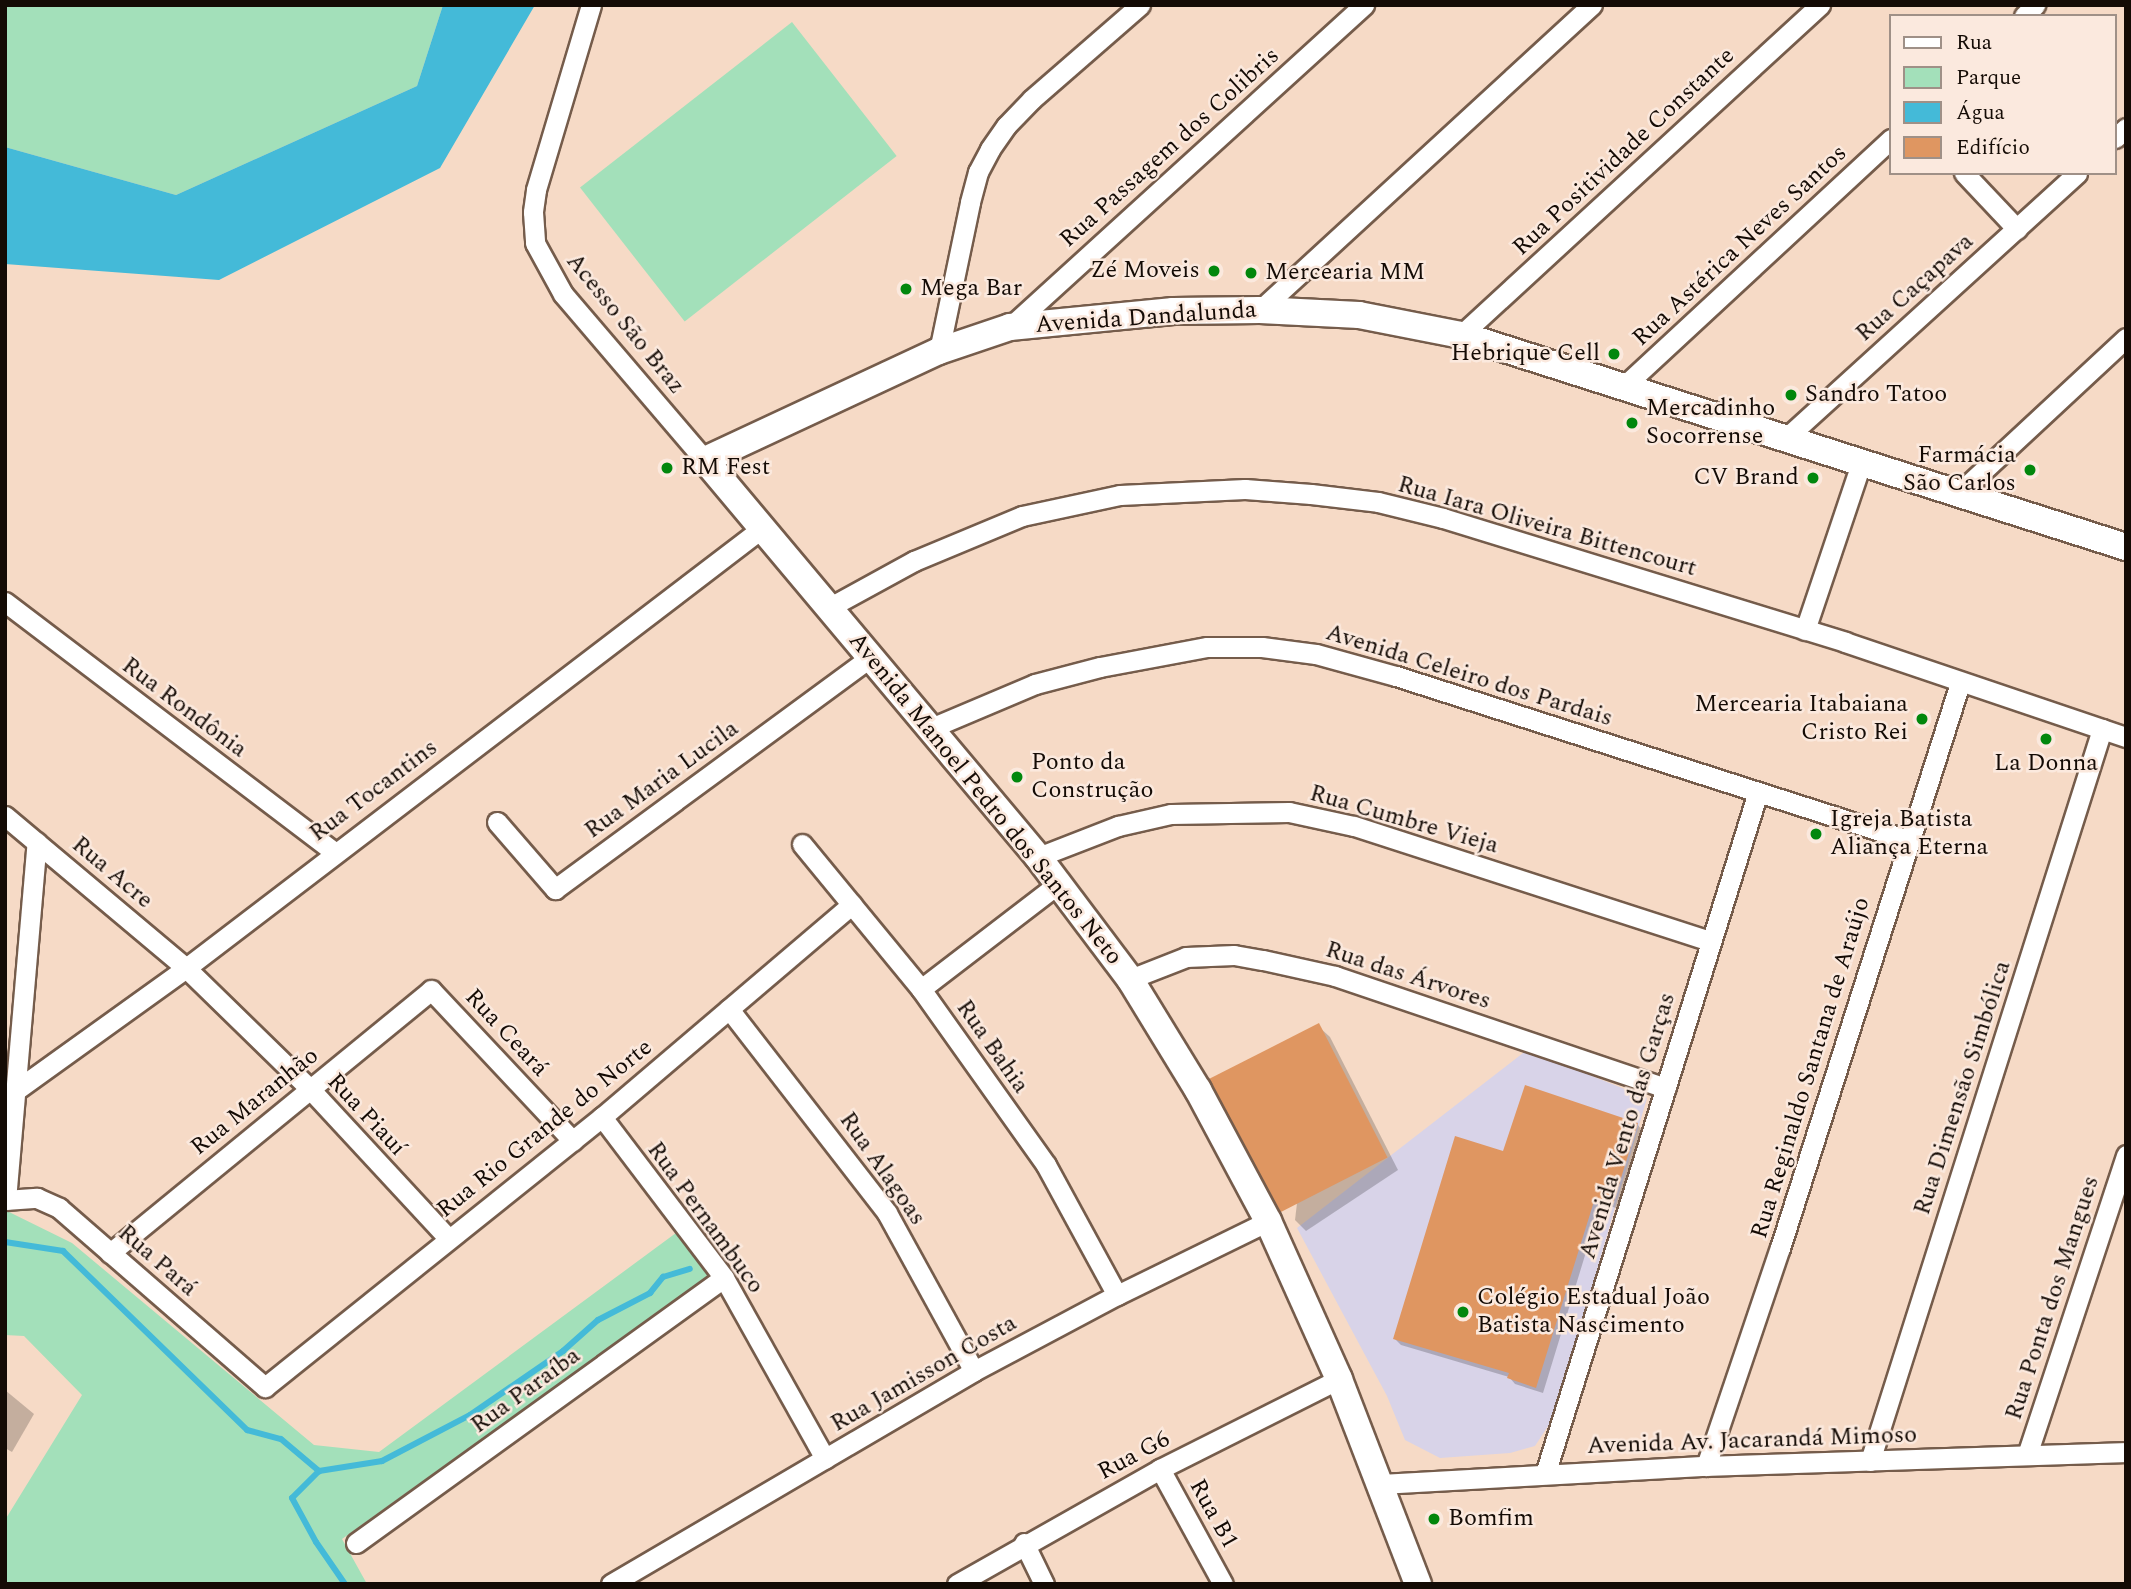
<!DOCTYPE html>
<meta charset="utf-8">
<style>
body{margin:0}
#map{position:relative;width:2131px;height:1589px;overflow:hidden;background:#f6dac6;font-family:Spectral,serif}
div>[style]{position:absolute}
.education>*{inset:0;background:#d8d3e8}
.green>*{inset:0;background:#a3e0ba;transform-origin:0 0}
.water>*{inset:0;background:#44bad8}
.shadow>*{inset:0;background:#0003}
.stream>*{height:6px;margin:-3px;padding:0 3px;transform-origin:3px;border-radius:3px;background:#44bad8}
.building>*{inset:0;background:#df9661;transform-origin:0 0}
.roads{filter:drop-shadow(2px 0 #755c4b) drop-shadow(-2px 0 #755c4b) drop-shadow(0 2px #755c4b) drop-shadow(0 -2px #755c4b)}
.street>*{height:19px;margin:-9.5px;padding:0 9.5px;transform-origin:9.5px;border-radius:9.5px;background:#fff}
.secondary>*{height:26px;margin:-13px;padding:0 13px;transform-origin:13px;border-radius:13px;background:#fff}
.dots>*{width:19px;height:19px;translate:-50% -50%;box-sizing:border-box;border:4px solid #fbe9de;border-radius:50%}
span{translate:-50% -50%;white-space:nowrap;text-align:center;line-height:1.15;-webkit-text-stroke:5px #fbe9de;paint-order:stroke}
.street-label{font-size:24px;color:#140b05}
.poi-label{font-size:24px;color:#140b05}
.right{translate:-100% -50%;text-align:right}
.left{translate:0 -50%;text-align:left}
.frame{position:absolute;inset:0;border:7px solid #140b05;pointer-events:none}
.legend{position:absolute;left:1889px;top:14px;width:228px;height:161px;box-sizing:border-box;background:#fbe9de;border:2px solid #9f9087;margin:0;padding:9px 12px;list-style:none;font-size:21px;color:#140b05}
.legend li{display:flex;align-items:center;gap:14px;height:35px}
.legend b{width:35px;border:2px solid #9f9087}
</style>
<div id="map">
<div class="education">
<div style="clip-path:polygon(1527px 1050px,1647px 1098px,1554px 1417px,1535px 1446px,1510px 1453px,1440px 1458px,1405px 1440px,1387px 1396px,1297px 1228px)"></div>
</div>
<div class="green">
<div style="clip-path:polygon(5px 5px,443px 5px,417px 86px,176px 195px,5px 147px)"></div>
<div style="left:792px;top:22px;width:170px;height:269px;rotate:52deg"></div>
<div style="clip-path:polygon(5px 1210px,72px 1243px,314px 1445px,379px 1452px,680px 1230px,712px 1274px,342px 1539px,367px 1584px,5px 1584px,5px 1520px,82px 1395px,24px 1336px,5px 1335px)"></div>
</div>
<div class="water">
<div style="clip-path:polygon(443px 5px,535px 5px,440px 168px,219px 280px,5px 264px,5px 147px,176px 195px,417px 86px)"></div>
</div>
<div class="shadow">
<div style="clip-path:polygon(1318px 1026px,1330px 1037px,1398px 1170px,1306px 1231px,1295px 1220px)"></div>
<div style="clip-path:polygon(1637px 1124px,1643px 1131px,1619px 1209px,1601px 1203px,1543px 1393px,1515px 1384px,1509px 1377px,1401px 1345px,1395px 1339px,1505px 1154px)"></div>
<div style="clip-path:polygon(5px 1390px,34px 1414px,12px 1452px,5px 1448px)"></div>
</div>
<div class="stream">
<div style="left:5px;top:1242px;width:59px;rotate:8.8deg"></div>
<div style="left:63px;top:1251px;width:257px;rotate:44.2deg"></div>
<div style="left:247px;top:1430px;width:35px;rotate:15deg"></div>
<div style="left:281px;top:1439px;width:50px;rotate:40.1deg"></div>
<div style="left:319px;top:1471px;width:64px;rotate:-9deg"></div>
<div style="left:382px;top:1461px;width:99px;rotate:-27.6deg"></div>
<div style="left:470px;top:1415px;width:113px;rotate:-34.5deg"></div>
<div style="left:563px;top:1351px;width:47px;rotate:-41.5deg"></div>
<div style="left:598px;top:1320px;width:59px;rotate:-27.4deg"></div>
<div style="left:650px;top:1293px;width:21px;rotate:-51deg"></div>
<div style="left:663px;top:1277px;width:28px;rotate:-17deg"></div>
<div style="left:319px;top:1471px;width:38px;rotate:135deg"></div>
<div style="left:292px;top:1498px;width:50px;rotate:61.4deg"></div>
<div style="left:316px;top:1542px;width:51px;rotate:55.4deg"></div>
</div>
<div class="building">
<div style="left:1319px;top:1023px;width:151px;height:123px;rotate:63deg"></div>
<div style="clip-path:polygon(1525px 1085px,1638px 1123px,1613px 1204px,1595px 1198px,1536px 1388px,1507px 1378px,1509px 1373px,1393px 1339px,1455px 1136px,1503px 1151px)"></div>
</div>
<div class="roads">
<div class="street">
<div style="left:591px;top:5px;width:193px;rotate:106.6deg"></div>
<div style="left:536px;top:190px;width:22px;rotate:98deg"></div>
<div style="left:533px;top:212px;width:31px;rotate:86deg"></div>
<div style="left:535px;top:243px;width:58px;rotate:61.2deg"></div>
<div style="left:563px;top:294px;width:218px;rotate:49.5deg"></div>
<div style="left:2024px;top:16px;width:16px;rotate:-45deg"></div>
<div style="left:2115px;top:138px;width:15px;rotate:-42deg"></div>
<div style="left:1964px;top:173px;width:77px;rotate:46.6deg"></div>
<div style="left:1260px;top:310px;width:451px;rotate:-42.6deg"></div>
<div style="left:1010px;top:327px;width:479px;rotate:-42.3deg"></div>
<div style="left:1461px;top:335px;width:488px;rotate:-42.6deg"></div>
<div style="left:939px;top:351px;width:152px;rotate:-78.2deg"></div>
<div style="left:970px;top:202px;width:31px;rotate:-75deg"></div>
<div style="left:978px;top:172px;width:26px;rotate:-62deg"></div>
<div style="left:990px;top:149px;width:28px;rotate:-55deg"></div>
<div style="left:1006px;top:126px;width:37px;rotate:-46deg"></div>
<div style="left:1032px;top:99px;width:143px;rotate:-41deg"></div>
<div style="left:1622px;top:388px;width:367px;rotate:-42.8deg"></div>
<div style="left:1785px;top:439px;width:395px;rotate:-42.3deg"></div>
<div style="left:1958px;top:494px;width:229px;rotate:-42.9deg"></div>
<div style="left:5px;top:602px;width:413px;rotate:37.2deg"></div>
<div style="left:830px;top:607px;width:96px;rotate:-28.7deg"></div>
<div style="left:914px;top:561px;width:117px;rotate:-22.6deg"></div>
<div style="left:1022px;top:516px;width:100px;rotate:-12.1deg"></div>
<div style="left:1120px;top:495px;width:125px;rotate:-2.7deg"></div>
<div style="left:1245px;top:489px;width:66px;rotate:4.3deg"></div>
<div style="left:1311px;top:494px;width:67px;rotate:6.8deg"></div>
<div style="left:1378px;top:502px;width:67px;rotate:13.8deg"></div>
<div style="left:1443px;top:518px;width:421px;rotate:17.1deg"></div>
<div style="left:1845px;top:642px;width:297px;rotate:18.7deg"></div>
<div style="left:1805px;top:630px;width:175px;rotate:-71.4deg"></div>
<div style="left:931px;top:728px;width:113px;rotate:-22.9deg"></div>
<div style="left:1035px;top:684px;width:67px;rotate:-14.7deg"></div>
<div style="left:1100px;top:667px;width:109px;rotate:-10.6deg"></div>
<div style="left:1207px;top:647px;width:55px"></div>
<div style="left:1262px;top:647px;width:54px;rotate:7.4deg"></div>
<div style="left:1316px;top:654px;width:83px;rotate:15.4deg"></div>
<div style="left:1396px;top:676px;width:538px;rotate:17.76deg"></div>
<div style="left:5px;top:816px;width:236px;rotate:40deg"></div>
<div style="left:186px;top:968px;width:173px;rotate:44.3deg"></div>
<div style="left:310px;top:1089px;width:203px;rotate:47.2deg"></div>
<div style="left:497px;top:822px;width:89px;rotate:49.1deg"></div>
<div style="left:555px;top:889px;width:392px;rotate:-36.3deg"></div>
<div style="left:802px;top:844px;width:188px;rotate:50.6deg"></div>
<div style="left:921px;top:989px;width:216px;rotate:54.6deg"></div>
<div style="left:1046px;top:1165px;width:148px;rotate:61.4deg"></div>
<div style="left:1038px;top:857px;width:86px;rotate:-21.2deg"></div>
<div style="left:1118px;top:826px;width:54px;rotate:-12.8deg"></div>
<div style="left:1171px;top:814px;width:118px;rotate:-1deg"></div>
<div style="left:1289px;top:812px;width:66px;rotate:12.2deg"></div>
<div style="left:1354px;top:826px;width:375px;rotate:17.9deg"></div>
<div style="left:1130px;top:979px;width:60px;rotate:-21.4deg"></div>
<div style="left:1186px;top:957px;width:48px;rotate:-2.4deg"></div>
<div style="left:1234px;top:955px;width:29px;rotate:10deg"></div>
<div style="left:1263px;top:960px;width:74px;rotate:12.5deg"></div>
<div style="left:1335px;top:976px;width:349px;rotate:18.7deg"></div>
<div style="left:921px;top:989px;width:173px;rotate:-37.5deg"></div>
<div style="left:729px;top:1009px;width:258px;rotate:52.2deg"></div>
<div style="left:887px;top:1213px;width:180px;rotate:61.2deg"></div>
<div style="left:15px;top:1091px;width:211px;rotate:-35.7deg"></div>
<div style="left:186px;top:968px;width:723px;rotate:-37.36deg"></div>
<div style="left:602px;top:1117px;width:202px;rotate:52.8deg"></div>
<div style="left:724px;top:1278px;width:207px;rotate:60.8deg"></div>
<div style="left:5px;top:1200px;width:32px;rotate:-4deg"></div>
<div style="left:37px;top:1198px;width:24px;rotate:24deg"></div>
<div style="left:59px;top:1208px;width:273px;rotate:41deg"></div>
<div style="left:265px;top:1387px;width:432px;rotate:-38.7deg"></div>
<div style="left:602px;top:1117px;width:328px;rotate:-40.4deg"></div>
<div style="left:6px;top:1200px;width:359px;rotate:-85.1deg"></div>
<div style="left:110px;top:1253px;width:415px;rotate:-39.3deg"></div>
<div style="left:431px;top:990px;width:207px;rotate:46.8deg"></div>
<div style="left:2027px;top:1455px;width:316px;rotate:-71.7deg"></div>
<div style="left:1870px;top:1461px;width:768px;rotate:-72.41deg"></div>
<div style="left:1706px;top:1466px;width:230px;rotate:-71.3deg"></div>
<div style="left:1780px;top:1248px;width:593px;rotate:-72.33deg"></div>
<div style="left:1160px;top:1469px;width:131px;rotate:61.3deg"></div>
<div style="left:1545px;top:1474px;width:714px;rotate:-72.66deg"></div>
<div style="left:1381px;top:1484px;width:325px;rotate:-3.2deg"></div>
<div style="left:1706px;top:1466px;width:420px;rotate:-1.9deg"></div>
<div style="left:356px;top:1543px;width:453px;rotate:-35.8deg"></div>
<div style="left:1024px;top:1543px;width:46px;rotate:64deg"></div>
<div style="left:611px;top:1584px;width:421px;rotate:-30.4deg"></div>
<div style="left:974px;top:1371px;width:162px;rotate:-28deg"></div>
<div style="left:1117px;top:1295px;width:168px;rotate:-26.1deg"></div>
<div style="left:957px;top:1584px;width:233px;rotate:-29.5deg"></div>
<div style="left:1160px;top:1469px;width:200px;rotate:-26.7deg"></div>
</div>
<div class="secondary">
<div style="left:1418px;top:1584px;width:220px;rotate:-111.1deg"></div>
<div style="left:1339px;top:1379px;width:173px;rotate:-114.2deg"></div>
<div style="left:1268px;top:1221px;width:149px;rotate:-118.1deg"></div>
<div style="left:1198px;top:1090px;width:130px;rotate:-121.5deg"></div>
<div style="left:1130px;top:979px;width:153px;rotate:-127deg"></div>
<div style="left:1038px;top:857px;width:518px;rotate:-129.99deg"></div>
<div style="left:705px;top:460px;width:258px;rotate:-25deg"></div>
<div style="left:939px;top:351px;width:75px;rotate:-18.7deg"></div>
<div style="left:1010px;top:327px;width:164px;rotate:-5.6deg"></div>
<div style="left:1173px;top:311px;width:87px;rotate:-0.7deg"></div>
<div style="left:1260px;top:310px;width:99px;rotate:2.9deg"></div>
<div style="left:1359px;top:315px;width:104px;rotate:11.1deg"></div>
<div style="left:1461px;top:335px;width:698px;rotate:17.68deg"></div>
</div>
</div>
<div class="dots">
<div style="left:1214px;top:271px;background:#01870d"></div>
<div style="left:1251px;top:273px;background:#01870d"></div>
<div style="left:906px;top:289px;background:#01870d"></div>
<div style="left:1614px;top:354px;background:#01870d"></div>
<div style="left:1791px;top:395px;background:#01870d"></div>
<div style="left:1632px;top:423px;background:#01870d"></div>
<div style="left:667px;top:468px;background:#01870d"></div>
<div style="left:2030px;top:470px;background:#01870d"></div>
<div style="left:1813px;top:478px;background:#01870d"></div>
<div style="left:1922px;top:719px;background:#01870d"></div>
<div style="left:2046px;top:739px;background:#01870d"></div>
<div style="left:1017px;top:777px;background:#01870d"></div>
<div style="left:1816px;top:834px;background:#01870d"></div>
<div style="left:1463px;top:1312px;background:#01870d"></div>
<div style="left:1434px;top:1519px;background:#01870d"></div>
</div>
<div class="street-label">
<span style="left:1170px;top:148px;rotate:-42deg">Rua Passagem dos Colibris</span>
<span style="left:1624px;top:152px;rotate:-43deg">Rua Positividade Constante</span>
<span style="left:1740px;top:246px;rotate:-43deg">Rua Astérica Neves Santos</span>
<span style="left:1915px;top:288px;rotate:-42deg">Rua Caçapava</span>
<span style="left:1146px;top:318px;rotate:-4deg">Avenida Dandalunda</span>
<span style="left:625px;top:324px;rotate:51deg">Acesso São Braz</span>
<span style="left:1547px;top:527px;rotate:16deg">Rua Iara Oliveira Bittencourt</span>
<span style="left:1469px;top:676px;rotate:17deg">Avenida Celeiro dos Pardais</span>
<span style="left:184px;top:708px;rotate:37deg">Rua Rondônia</span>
<span style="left:662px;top:780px;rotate:-36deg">Rua Maria Lucila</span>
<span style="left:374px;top:791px;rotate:-37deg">Rua Tocantins</span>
<span style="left:985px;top:799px;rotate:51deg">Avenida Manoel Pedro dos Santos Neto</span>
<span style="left:1404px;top:820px;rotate:16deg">Rua Cumbre Vieja</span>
<span style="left:112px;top:873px;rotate:40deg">Rua Acre</span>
<span style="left:1408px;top:976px;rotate:18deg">Rua das Árvores</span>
<span style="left:506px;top:1033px;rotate:47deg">Rua Ceará</span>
<span style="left:992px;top:1047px;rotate:55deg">Rua Bahia</span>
<span style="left:1811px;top:1068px;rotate:-73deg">Rua Reginaldo Santana de Araújo</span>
<span style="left:1963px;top:1088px;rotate:-72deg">Rua Dimensão Simbólica</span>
<span style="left:255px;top:1102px;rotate:-39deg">Rua Maranhão</span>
<span style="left:366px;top:1115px;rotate:47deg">Rua Piauí</span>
<span style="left:1628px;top:1126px;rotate:-73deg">Avenida Vento das Garças</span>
<span style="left:545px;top:1129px;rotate:-39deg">Rua Rio Grande do Norte</span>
<span style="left:882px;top:1169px;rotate:55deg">Rua Alagoas</span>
<span style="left:705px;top:1218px;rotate:54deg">Rua Pernambuco</span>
<span style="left:157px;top:1261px;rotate:41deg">Rua Pará</span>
<span style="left:2053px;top:1298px;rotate:-72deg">Rua Ponta dos Mangues</span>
<span style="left:924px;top:1374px;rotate:-30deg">Rua Jamisson Costa</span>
<span style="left:526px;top:1391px;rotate:-36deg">Rua Paraíba</span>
<span style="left:1752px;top:1441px;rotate:-2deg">Avenida Av. Jacarandá Mimoso</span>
<span style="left:1134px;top:1456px;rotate:-28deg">Rua G6</span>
<span style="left:1213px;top:1514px;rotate:61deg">Rua B1</span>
</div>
<div class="poi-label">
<span class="right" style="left:1200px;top:271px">Zé Moveis</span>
<span class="left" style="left:1265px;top:273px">Mercearia MM</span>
<span class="left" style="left:920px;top:289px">Mega Bar</span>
<span class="right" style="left:1600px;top:354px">Hebrique Cell</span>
<span class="left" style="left:1805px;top:395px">Sandro Tatoo</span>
<span class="left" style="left:1646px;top:423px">Mercadinho<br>Socorrense</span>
<span class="right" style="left:2016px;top:470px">Farmácia<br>São Carlos</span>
<span class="left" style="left:681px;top:468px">RM Fest</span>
<span class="right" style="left:1799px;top:478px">CV Brand</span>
<span class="right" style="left:1908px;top:719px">Mercearia Itabaiana<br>Cristo Rei</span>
<span class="left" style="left:1031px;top:777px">Ponto da<br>Construção</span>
<span style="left:2046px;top:764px">La Donna</span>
<span class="left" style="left:1830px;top:834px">Igreja Batista<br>Aliança Eterna</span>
<span class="left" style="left:1477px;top:1312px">Colégio Estadual João<br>Batista Nascimento</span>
<span class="left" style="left:1448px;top:1519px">Bomfim</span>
</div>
<div class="frame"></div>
<ul class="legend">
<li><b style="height:9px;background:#fff"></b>Rua</li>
<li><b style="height:19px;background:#a3e0ba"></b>Parque</li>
<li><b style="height:19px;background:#44bad8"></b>Água</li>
<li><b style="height:19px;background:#df9661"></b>Edifício</li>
</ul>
</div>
